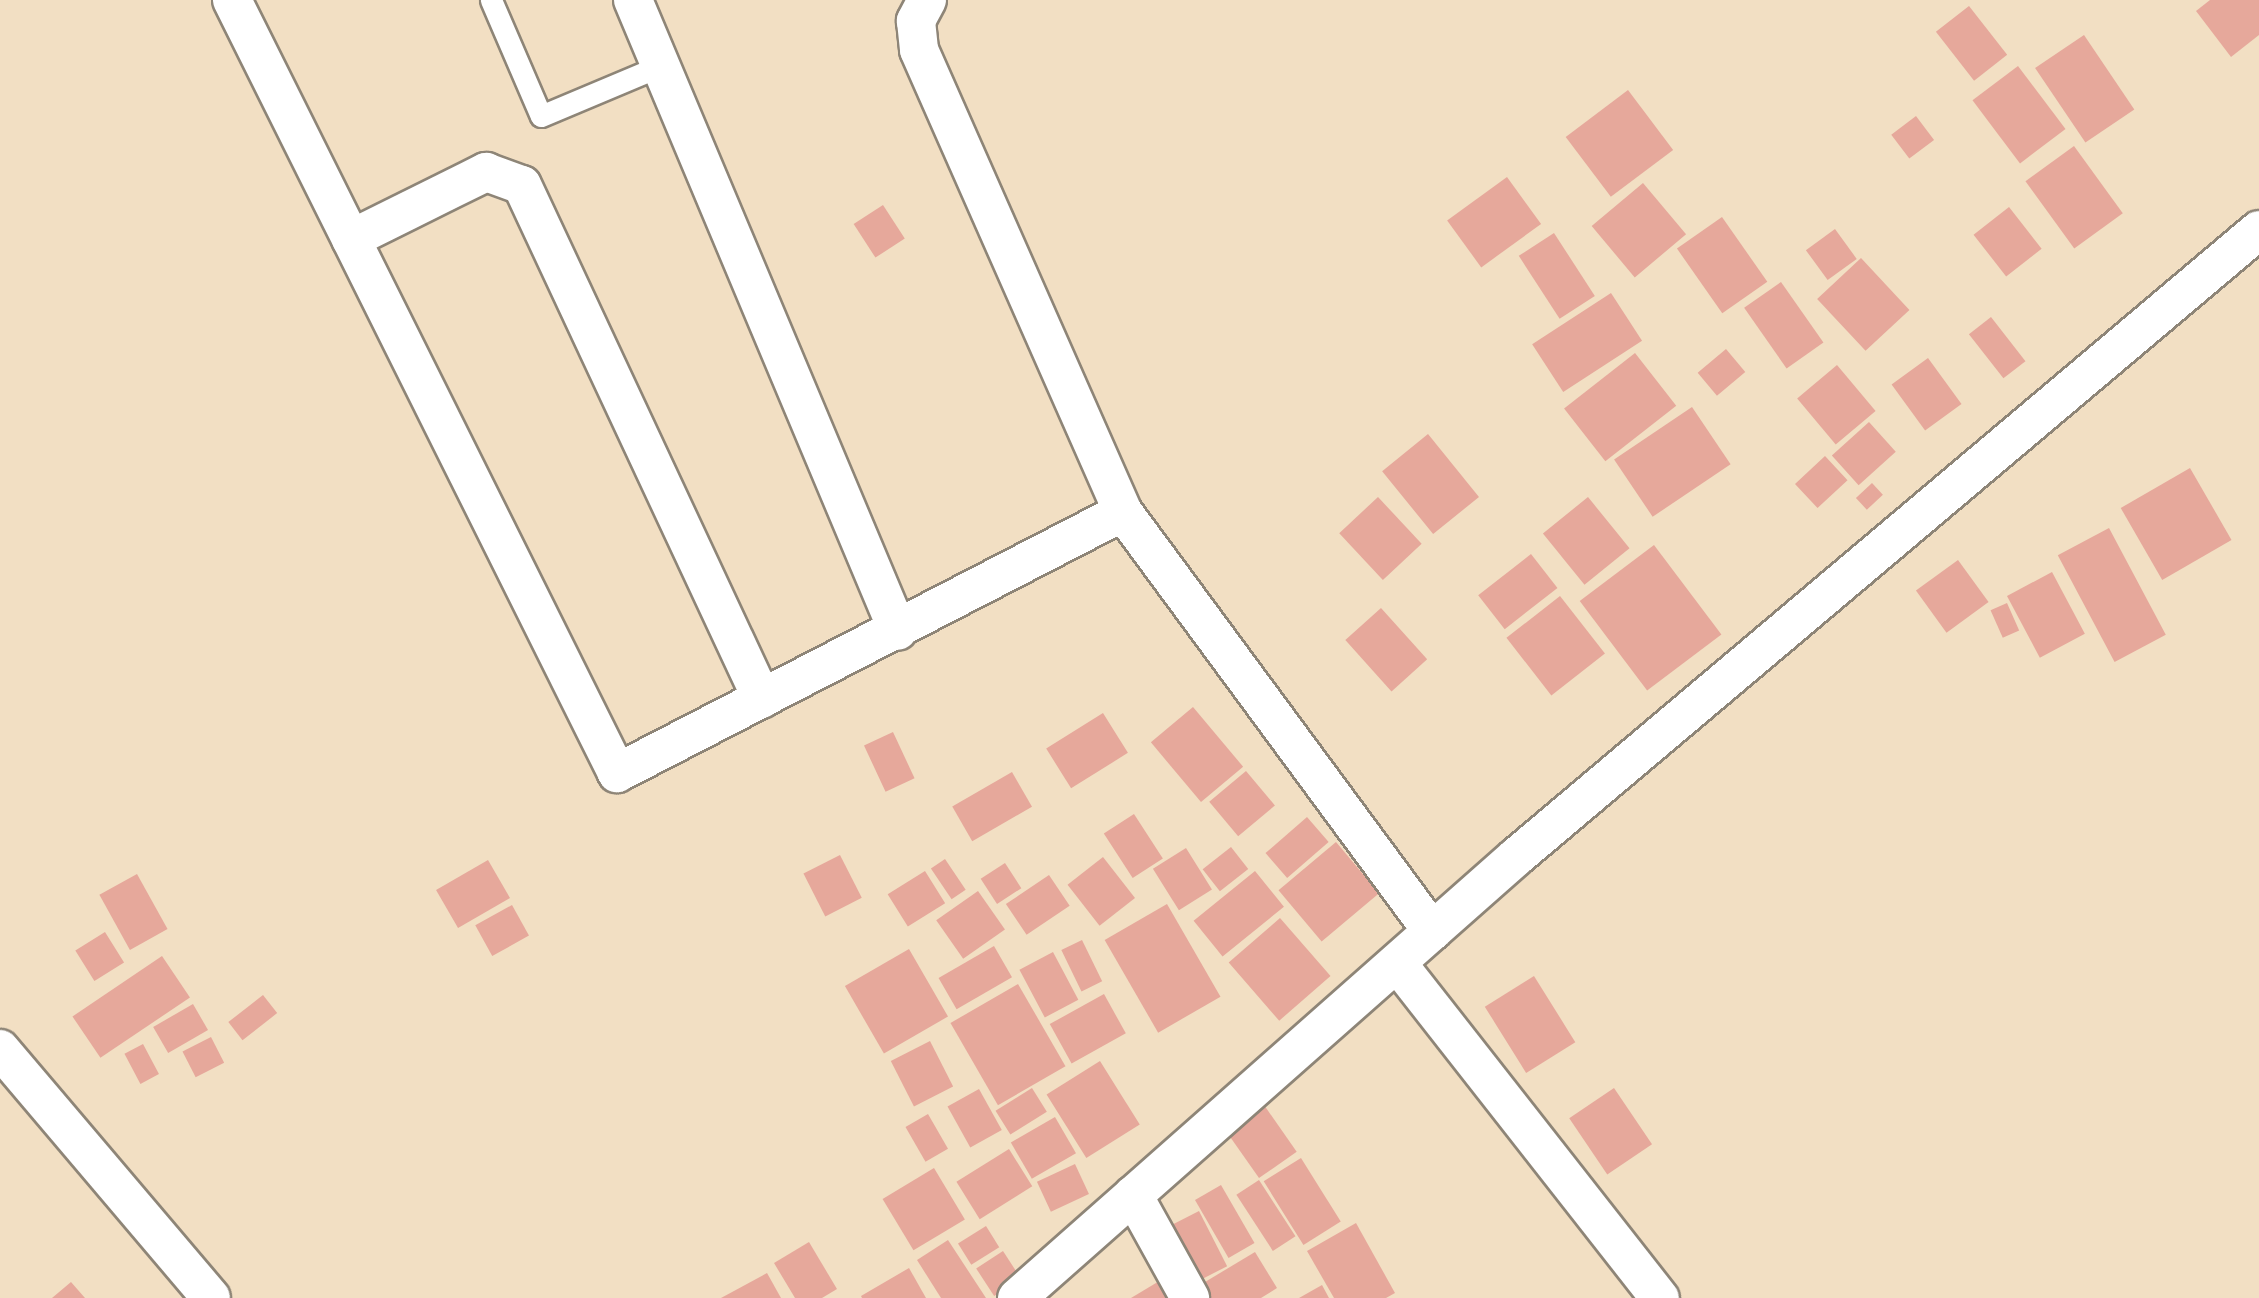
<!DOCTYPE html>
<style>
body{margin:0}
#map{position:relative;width:2259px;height:1298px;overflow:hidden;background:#f2dfc3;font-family:"Balsamiq Sans",sans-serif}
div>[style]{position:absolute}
.building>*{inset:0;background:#e6a89b;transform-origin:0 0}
.roads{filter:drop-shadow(2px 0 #8e8577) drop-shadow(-2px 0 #8e8577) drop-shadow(0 2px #8e8577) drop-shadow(0 -2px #8e8577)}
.service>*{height:21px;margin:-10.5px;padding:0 10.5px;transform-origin:10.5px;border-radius:10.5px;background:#fff}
.minor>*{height:38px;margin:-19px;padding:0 19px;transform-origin:19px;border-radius:19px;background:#fff}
.secondary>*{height:38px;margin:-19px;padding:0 19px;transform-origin:19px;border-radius:19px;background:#fff}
span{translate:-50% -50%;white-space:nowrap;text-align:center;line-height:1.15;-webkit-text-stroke:5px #f6f6f2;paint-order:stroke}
</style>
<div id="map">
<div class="building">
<div style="clip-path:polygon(2210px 0,2259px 0,2259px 35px,2231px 57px,2196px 11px)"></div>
<div style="left:1969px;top:6px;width:62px;height:42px;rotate:52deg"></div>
<div style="left:2084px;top:35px;width:90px;height:59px;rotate:56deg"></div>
<div style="left:2018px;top:66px;width:79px;height:57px;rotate:53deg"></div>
<div style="left:1628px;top:90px;width:75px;height:78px;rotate:53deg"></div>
<div style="left:1916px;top:116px;width:30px;height:31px;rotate:53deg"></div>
<div style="left:2074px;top:146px;width:83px;height:60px;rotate:54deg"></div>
<div style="left:1507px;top:177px;width:58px;height:74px;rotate:54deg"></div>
<div style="left:1643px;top:183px;width:67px;height:67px;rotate:50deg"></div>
<div style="left:883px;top:205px;width:40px;height:35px;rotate:57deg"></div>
<div style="left:2009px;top:207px;width:53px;height:45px;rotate:52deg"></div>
<div style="left:1722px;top:217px;width:79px;height:55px;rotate:55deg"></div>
<div style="left:1835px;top:229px;width:37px;height:36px;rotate:54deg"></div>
<div style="left:1554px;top:233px;width:75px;height:42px;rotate:57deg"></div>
<div style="left:1861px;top:258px;width:71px;height:60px;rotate:47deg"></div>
<div style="left:1781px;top:282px;width:74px;height:45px;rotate:55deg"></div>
<div style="left:1611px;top:293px;width:57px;height:94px;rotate:57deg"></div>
<div style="left:1991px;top:317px;width:56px;height:28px;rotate:52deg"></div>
<div style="left:1726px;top:349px;width:30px;height:37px;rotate:50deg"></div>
<div style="left:1635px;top:353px;width:67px;height:90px;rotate:52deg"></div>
<div style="left:1928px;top:358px;width:57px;height:45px;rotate:54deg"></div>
<div style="left:1837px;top:365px;width:60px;height:52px;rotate:50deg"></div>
<div style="left:1692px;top:407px;width:69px;height:94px;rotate:56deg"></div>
<div style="left:1869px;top:422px;width:40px;height:50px;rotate:48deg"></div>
<div style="left:1428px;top:434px;width:81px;height:59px;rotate:51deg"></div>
<div style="left:1825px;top:456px;width:33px;height:41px;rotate:47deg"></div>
<div style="left:2190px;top:468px;width:83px;height:80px;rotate:60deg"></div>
<div style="left:1872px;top:483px;width:16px;height:22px;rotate:47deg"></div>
<div style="left:1378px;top:497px;width:64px;height:53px;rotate:47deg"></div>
<div style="left:1588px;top:497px;width:66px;height:58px;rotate:51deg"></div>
<div style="left:2109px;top:528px;width:121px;height:58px;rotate:62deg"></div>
<div style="left:1654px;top:545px;width:112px;height:93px;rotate:53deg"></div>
<div style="left:1531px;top:554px;width:43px;height:67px;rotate:52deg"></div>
<div style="left:1958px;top:560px;width:52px;height:52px;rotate:54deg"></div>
<div style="left:2052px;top:572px;width:70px;height:51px;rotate:62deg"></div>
<div style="left:1560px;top:596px;width:73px;height:68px;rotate:52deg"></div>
<div style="left:2007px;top:603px;width:30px;height:18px;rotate:66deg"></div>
<div style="left:1381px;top:608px;width:69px;height:48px;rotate:48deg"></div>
<div style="left:1193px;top:707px;width:78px;height:55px;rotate:50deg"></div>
<div style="left:1103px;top:713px;width:47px;height:67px;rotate:58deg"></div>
<div style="left:893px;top:732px;width:51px;height:32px;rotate:65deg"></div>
<div style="left:1246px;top:771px;width:45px;height:48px;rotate:50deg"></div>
<div style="left:1012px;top:772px;width:40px;height:69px;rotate:60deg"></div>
<div style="left:1134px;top:814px;width:53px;height:36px;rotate:57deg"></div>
<div style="left:1307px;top:817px;width:33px;height:55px;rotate:49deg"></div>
<div style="left:1336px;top:842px;width:67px;height:75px;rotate:50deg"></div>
<div style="left:1231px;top:847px;width:28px;height:36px;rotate:52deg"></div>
<div style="left:1186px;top:848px;width:49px;height:39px;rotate:58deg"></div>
<div style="left:840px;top:855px;width:48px;height:41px;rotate:63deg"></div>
<div style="left:1103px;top:857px;width:52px;height:45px;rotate:52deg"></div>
<div style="left:945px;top:859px;width:37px;height:17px;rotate:56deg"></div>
<div style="left:488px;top:860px;width:44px;height:60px;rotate:60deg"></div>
<div style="left:1005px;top:863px;width:30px;height:29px;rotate:57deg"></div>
<div style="left:925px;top:871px;width:38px;height:44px;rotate:58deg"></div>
<div style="left:1255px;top:871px;width:46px;height:79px;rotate:51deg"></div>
<div style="left:137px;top:874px;width:63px;height:43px;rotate:61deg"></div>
<div style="left:1049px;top:875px;width:37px;height:52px;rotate:56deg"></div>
<div style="left:978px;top:891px;width:47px;height:51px;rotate:55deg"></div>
<div style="left:1167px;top:904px;width:107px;height:72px;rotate:60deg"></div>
<div style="left:512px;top:905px;width:35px;height:42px;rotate:61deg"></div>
<div style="left:1280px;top:918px;width:77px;height:68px;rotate:49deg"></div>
<div style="left:105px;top:932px;width:36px;height:35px;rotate:58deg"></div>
<div style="left:1082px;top:940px;width:46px;height:23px;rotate:64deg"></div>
<div style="left:994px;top:946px;width:36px;height:64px;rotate:60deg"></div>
<div style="left:909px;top:949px;width:78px;height:74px;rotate:60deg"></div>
<div style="left:1053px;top:952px;width:54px;height:38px;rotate:62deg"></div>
<div style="left:162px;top:956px;width:50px;height:108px;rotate:56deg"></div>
<div style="left:1534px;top:976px;width:78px;height:58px;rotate:58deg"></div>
<div style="left:1018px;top:984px;width:95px;height:78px;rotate:60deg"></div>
<div style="left:1104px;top:994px;width:45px;height:62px;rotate:61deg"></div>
<div style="left:263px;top:995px;width:23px;height:44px;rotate:52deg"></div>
<div style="left:193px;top:1004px;width:30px;height:46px;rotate:60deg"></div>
<div style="left:211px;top:1037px;width:29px;height:32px;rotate:63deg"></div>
<div style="left:930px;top:1041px;width:51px;height:44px;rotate:63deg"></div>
<div style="left:143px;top:1044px;width:34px;height:21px;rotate:62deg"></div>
<div style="left:1100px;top:1061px;width:75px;height:63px;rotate:58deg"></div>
<div style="left:1032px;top:1088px;width:28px;height:43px;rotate:58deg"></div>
<div style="left:1614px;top:1088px;width:68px;height:54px;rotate:56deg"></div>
<div style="left:979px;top:1089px;width:47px;height:36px;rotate:61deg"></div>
<div style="left:1264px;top:1105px;width:57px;height:46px;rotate:55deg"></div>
<div style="left:928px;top:1114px;width:40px;height:26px;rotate:60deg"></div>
<div style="left:1055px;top:1117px;width:42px;height:51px;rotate:60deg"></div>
<div style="left:1009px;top:1149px;width:44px;height:62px;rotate:58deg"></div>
<div style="left:1301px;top:1158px;width:75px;height:44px;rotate:58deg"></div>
<div style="left:1075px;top:1164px;width:33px;height:42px;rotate:65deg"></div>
<div style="left:934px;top:1168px;width:60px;height:60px;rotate:59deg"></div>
<div style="left:1259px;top:1180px;width:67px;height:27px;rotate:57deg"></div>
<div style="left:1221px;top:1185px;width:67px;height:30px;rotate:60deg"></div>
<div style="left:1199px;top:1211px;width:62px;height:39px;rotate:63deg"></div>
<div style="clip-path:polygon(1356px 1223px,1395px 1293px,1386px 1298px,1334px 1298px,1307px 1251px)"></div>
<div style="left:986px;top:1226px;width:25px;height:33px;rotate:58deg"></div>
<div style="clip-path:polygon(948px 1240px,986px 1298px,941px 1298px,917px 1260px)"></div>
<div style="clip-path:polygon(809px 1242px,837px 1289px,822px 1298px,795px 1298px,774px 1263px)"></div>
<div style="left:1003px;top:1251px;width:33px;height:32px;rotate:57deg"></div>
<div style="clip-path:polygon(1255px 1252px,1277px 1288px,1261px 1298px,1201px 1298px,1195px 1288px)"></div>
<div style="clip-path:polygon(909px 1268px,926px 1298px,862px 1298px,861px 1296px)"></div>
<div style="clip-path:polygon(767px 1273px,781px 1298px,721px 1298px)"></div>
<div style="clip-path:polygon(1166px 1277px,1179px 1298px,1131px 1298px)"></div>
<div style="clip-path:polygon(71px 1282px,85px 1298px,52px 1298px)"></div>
<div style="clip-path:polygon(1322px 1285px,1329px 1298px,1299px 1298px)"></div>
</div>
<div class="roads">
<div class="service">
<div style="left:491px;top:0;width:126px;rotate:66.7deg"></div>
<div style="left:541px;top:116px;width:129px;rotate:-22.8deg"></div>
</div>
<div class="minor">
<div style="left:232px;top:0;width:864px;rotate:63.52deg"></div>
<div style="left:617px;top:773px;width:569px;rotate:-27.29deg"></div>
<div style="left:1123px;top:512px;width:521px;rotate:53.59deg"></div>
<div style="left:633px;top:0;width:684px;rotate:67.22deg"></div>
<div style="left:927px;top:0;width:24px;rotate:118deg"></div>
<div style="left:916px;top:21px;width:29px;rotate:84deg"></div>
<div style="left:919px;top:50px;width:505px;rotate:66.18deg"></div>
<div style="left:351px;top:239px;width:151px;rotate:-26.4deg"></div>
<div style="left:486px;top:172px;width:38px;rotate:20deg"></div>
<div style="left:522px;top:185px;width:567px;rotate:64.97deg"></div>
<div style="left:1397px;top:963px;width:426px;rotate:51.9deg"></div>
<div style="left:0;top:1049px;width:326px;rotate:49.7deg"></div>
<div style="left:1133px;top:1195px;width:118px;rotate:61deg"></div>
</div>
<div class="secondary">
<div style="left:1017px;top:1298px;width:666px;rotate:-41.47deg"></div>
<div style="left:1516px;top:857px;width:972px;rotate:-40.16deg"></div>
</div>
</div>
</div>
